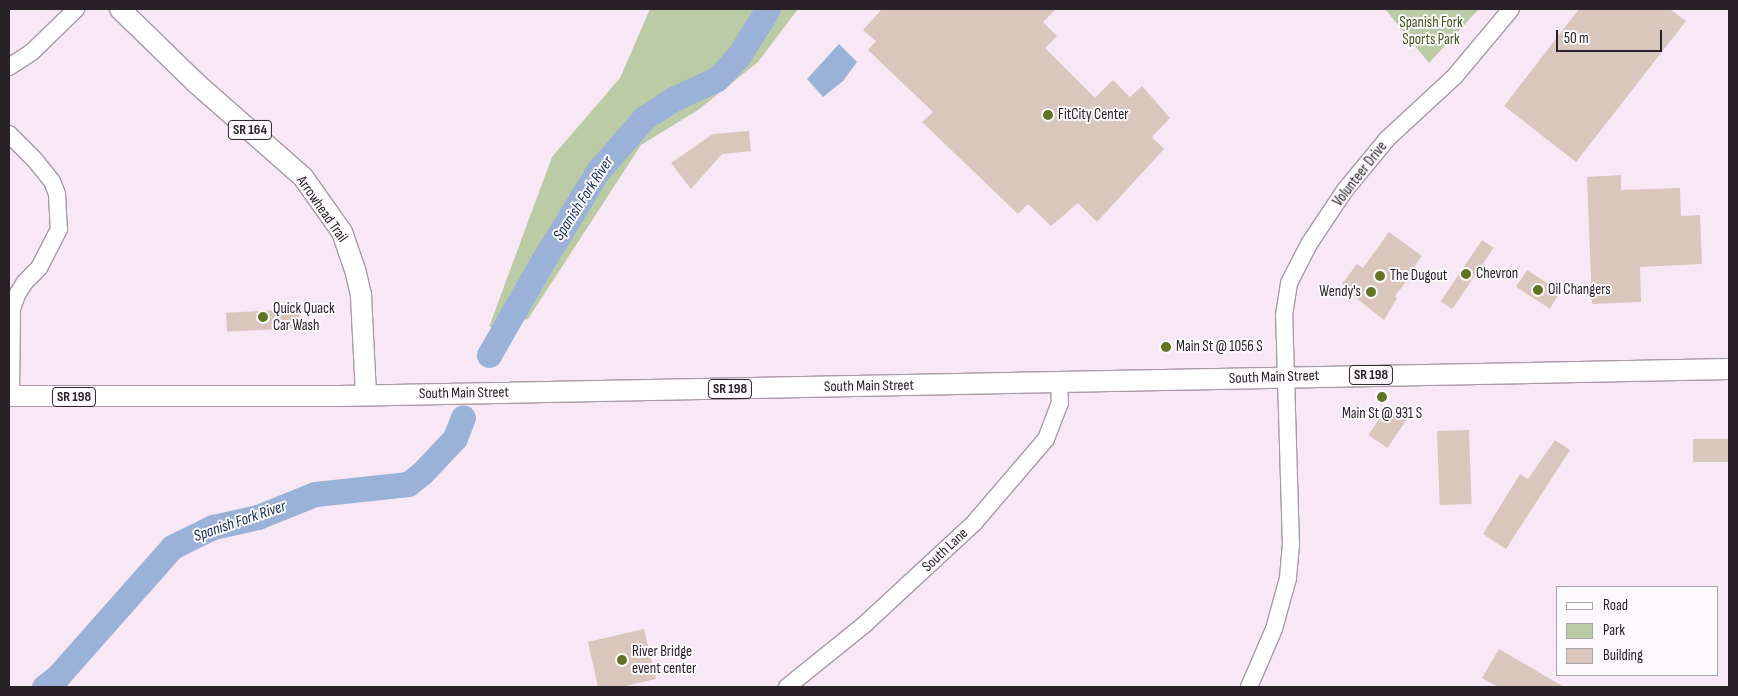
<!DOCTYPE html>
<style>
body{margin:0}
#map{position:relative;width:1738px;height:696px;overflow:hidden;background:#f8e8f6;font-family:"Sofia Sans Condensed",sans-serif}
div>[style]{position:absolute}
.green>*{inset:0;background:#bacba5}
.water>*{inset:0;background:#9ab1d8}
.river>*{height:25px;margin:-12.5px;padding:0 12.5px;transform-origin:12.5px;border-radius:12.5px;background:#9ab1d8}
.building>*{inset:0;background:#d9c6bd;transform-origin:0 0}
.roads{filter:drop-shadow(1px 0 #a99aa7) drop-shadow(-1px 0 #a99aa7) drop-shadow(0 1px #a99aa7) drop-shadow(0 -1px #a99aa7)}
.minor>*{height:16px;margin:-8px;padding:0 8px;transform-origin:8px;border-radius:8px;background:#fff}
.major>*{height:20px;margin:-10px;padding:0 10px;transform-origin:10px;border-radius:10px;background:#fff}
.dots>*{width:14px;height:14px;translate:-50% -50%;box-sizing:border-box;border:2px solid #fdfafd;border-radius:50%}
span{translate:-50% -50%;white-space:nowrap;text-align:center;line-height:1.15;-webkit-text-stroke:4px #fdfafd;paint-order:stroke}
.shield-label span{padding:1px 4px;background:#fdfafd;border:1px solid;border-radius:4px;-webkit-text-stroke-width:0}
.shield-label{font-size:14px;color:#282227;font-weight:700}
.park-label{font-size:15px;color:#41581a}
.poi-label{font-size:15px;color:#282227}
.left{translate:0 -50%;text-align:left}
.right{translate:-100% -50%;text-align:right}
.street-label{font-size:15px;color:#282227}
.water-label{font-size:16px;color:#0e2a59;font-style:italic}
.frame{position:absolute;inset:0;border:10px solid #282227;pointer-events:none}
.legend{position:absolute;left:1556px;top:586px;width:162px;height:90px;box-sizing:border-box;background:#fdfafd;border:1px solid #a8a4a7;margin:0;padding:6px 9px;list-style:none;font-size:15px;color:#282227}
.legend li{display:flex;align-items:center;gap:10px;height:25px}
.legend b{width:25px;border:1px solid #a8a4a7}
.scale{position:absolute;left:1556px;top:30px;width:106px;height:22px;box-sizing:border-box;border:2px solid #282227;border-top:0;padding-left:6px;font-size:15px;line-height:18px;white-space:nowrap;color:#282227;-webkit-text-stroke:4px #fdfafd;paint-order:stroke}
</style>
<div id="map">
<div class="green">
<div style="clip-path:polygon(650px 9px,798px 9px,758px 62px,698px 110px,641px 145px,528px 319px,489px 327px,552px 157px,620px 78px)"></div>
<div style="clip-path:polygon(1385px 9px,1479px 9px,1429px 63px)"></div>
</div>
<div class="water">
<div style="clip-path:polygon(839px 44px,857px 62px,843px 81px,823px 97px,807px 79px)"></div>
</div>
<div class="river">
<div style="left:489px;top:355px;width:111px;rotate:-60.2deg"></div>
<div style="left:544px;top:259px;width:103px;rotate:-58.5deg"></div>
<div style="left:598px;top:171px;width:70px;rotate:-49deg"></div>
<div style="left:644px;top:118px;width:35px;rotate:-33deg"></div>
<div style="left:673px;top:99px;width:48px;rotate:-24.4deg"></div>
<div style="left:717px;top:79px;width:33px;rotate:-47deg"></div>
<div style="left:739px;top:55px;width:54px;rotate:-57.8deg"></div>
<div style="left:44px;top:687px;width:18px;rotate:-38deg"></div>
<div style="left:58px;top:676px;width:172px;rotate:-48.5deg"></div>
<div style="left:172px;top:547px;width:46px;rotate:-26deg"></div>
<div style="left:213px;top:527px;width:46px;rotate:-12.5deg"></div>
<div style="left:258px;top:517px;width:61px;rotate:-22deg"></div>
<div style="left:315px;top:494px;width:94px;rotate:-6.1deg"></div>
<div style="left:408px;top:484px;width:18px;rotate:-38deg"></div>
<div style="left:422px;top:473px;width:48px;rotate:-46.7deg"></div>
<div style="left:455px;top:438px;width:22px;rotate:-69deg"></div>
</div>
<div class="building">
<div style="clip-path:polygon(882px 9px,1056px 9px,1043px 22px,1057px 36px,1045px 48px,1095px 98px,1113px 80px,1130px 97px,1142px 86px,1170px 118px,1152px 137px,1164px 149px,1097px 222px,1078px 203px,1051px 226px,1028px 204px,1018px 214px,922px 122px,933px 112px,868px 50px,876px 41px,863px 30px)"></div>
<div style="clip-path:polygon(1579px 9px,1670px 9px,1686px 21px,1576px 162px,1504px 106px)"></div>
<div style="clip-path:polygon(749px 131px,751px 151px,722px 154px,691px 189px,671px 163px,713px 134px)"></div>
<div style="clip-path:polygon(1621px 175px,1621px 190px,1680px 188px,1681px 216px,1700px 215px,1702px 264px,1640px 267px,1641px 302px,1592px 304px,1587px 177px)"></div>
<div style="clip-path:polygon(1389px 232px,1422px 256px,1415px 265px,1413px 273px,1395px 296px,1397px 298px,1384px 320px,1346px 290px,1348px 288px,1342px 284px,1357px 264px,1363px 268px)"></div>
<div style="left:1482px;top:240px;width:14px;height:74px;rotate:34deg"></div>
<div style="left:1527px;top:270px;width:40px;height:20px;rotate:33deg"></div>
<div style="left:299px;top:309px;width:19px;height:73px;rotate:87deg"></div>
<div style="left:1388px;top:406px;width:23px;height:35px;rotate:34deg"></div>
<div style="left:1469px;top:430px;width:74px;height:32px;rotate:88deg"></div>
<div style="left:1729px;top:439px;width:23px;height:36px;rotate:90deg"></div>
<div style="clip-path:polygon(1555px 440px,1570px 450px,1506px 549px,1483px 534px,1520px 474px,1528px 479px)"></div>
<div style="clip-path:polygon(644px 629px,656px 679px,621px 687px,598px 687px,588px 642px)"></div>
<div style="clip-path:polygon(1499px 649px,1564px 687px,1498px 687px,1482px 678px)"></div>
</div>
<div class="roads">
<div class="minor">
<div style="left:9px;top:67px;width:27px;rotate:-33deg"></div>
<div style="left:32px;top:52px;width:62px;rotate:-44.3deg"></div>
<div style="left:9px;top:134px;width:35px;rotate:45deg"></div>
<div style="left:34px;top:159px;width:28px;rotate:51deg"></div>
<div style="left:52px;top:181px;width:14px;rotate:69deg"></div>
<div style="left:57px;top:194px;width:35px;rotate:87deg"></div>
<div style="left:59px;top:229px;width:44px;rotate:117.1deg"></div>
<div style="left:39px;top:268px;width:20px;rotate:135deg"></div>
<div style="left:25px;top:282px;width:15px;rotate:122deg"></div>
<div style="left:17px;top:295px;width:15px;rotate:110deg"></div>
<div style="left:12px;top:309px;width:87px;rotate:90.7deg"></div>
<div style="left:787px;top:687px;width:100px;rotate:-38.9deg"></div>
<div style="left:865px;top:624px;width:149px;rotate:-42.8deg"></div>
<div style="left:974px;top:523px;width:111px;rotate:-49.4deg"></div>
<div style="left:1046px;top:439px;width:39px;rotate:-69deg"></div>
<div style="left:1060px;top:403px;width:21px;rotate:-93deg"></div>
<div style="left:1249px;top:687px;width:63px;rotate:-66.7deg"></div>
<div style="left:1274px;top:629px;width:53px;rotate:-74.6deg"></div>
<div style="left:1288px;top:578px;width:32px;rotate:-85deg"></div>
<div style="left:1291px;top:546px;width:231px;rotate:-91.7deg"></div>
<div style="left:1284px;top:315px;width:32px;rotate:-81deg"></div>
<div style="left:1289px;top:283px;width:44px;rotate:-62.9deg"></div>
<div style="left:1309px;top:244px;width:65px;rotate:-56.3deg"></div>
<div style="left:1345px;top:190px;width:66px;rotate:-50.5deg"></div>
<div style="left:1387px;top:139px;width:93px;rotate:-42.8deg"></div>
<div style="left:1455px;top:76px;width:87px;rotate:-50.1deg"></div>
</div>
<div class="major">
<div style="left:120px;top:9px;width:106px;rotate:44.2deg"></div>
<div style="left:196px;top:83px;width:142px;rotate:41.3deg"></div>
<div style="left:303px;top:177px;width:67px;rotate:54.7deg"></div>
<div style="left:342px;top:232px;width:39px;rotate:71deg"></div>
<div style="left:355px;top:269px;width:28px;rotate:77deg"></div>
<div style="left:361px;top:296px;width:99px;rotate:87.1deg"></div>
<div style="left:9px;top:396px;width:330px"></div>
<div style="left:339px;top:396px;width:1390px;rotate:-1.11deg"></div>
</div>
</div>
<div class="dots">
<div style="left:1048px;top:115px;background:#607423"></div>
<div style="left:1466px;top:274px;background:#607423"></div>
<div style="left:1380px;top:276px;background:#607423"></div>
<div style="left:1538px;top:290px;background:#607423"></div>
<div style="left:1371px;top:292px;background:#607423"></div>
<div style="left:263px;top:317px;background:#607423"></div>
<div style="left:1166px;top:347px;background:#607423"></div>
<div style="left:1382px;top:397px;background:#607423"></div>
<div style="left:622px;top:660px;background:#607423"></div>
</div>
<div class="shield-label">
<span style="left:250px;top:130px">SR 164</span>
<span style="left:1371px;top:375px">SR 198</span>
<span style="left:730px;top:389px">SR 198</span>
<span style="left:74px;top:397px">SR 198</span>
</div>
<div class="park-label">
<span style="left:1431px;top:31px">Spanish Fork<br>Sports Park</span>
</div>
<div class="poi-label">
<span class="left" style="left:1058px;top:115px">FitCity Center</span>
<span class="left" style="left:1476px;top:274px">Chevron</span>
<span class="left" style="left:1390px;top:276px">The Dugout</span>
<span class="left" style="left:1548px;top:290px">Oil Changers</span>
<span class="right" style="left:1361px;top:292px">Wendy's</span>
<span class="left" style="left:273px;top:317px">Quick Quack<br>Car Wash</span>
<span class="left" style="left:1176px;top:347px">Main St @ 1056 S</span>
<span style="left:1382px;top:414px">Main St @ 931 S</span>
<span class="left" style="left:632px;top:660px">River Bridge<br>event center</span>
</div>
<div class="street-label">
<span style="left:1360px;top:174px;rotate:-52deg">Volunteer Drive</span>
<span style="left:322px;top:209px;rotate:55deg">Arrowhead Trail</span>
<span style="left:1274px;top:377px;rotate:-2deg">South Main Street</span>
<span style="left:869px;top:386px;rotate:-1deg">South Main Street</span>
<span style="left:464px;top:393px;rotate:-1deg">South Main Street</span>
<span style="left:945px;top:550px;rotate:-43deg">South Lane</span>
</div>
<div class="water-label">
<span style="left:584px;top:199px;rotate:-57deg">Spanish Fork River</span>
<span style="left:240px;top:522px;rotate:-19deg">Spanish Fork River</span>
</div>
<div class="frame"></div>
<ul class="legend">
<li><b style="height:6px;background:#fff"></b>Road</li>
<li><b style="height:14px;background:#bacba5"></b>Park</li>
<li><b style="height:14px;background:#d9c6bd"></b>Building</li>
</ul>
<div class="scale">50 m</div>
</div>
